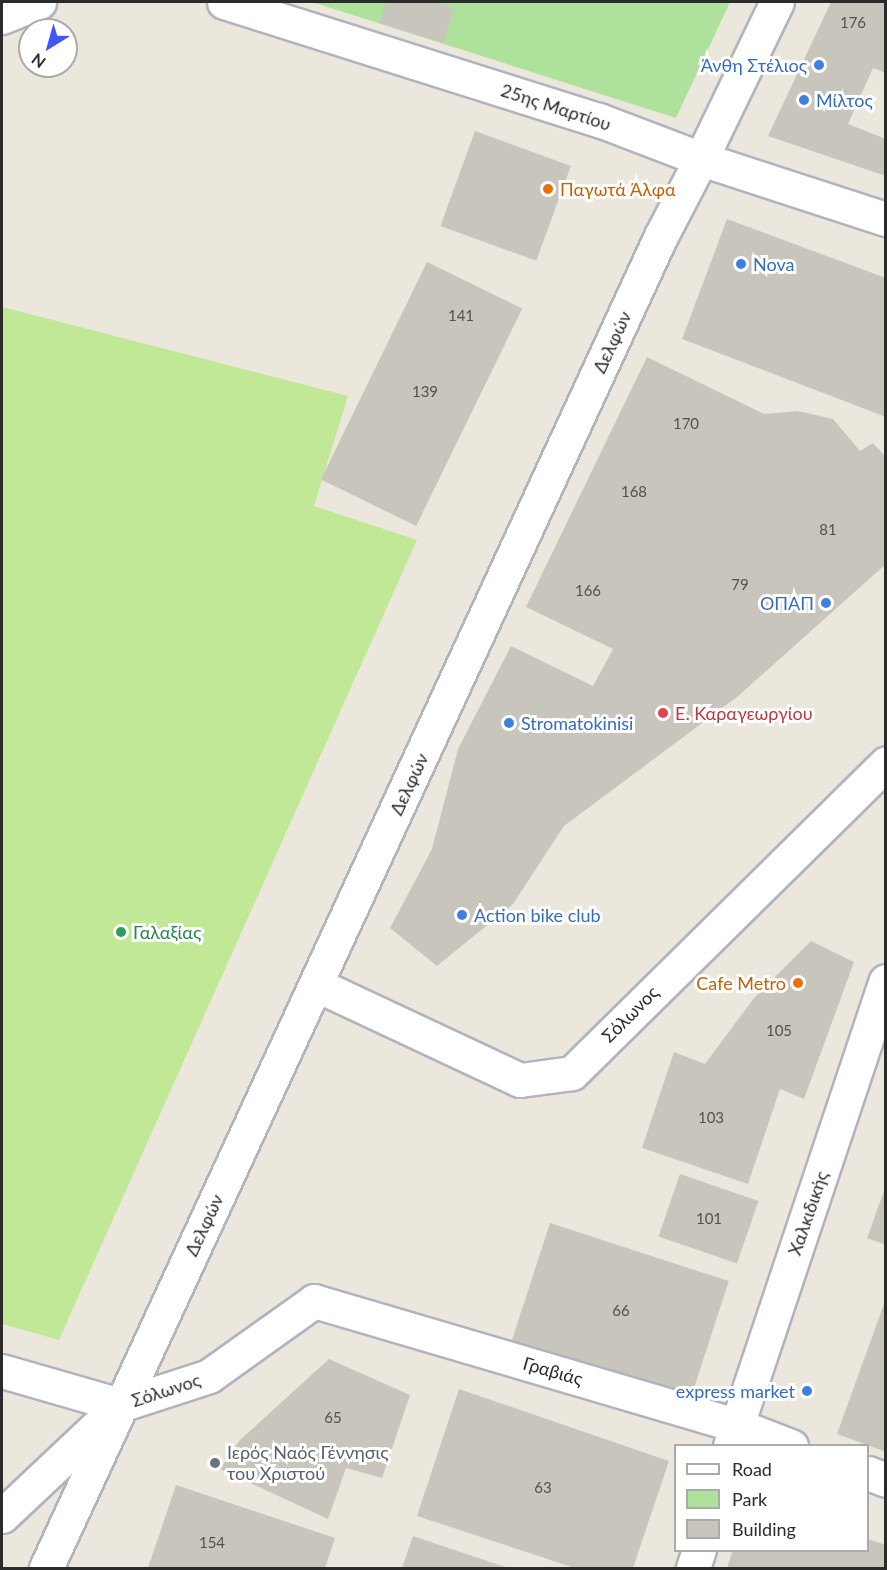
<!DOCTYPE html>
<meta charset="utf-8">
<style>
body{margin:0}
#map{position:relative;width:887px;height:1570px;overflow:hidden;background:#ece7dd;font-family:Lato,sans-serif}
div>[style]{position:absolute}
.green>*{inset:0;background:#aee19b}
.pitch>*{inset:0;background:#c1e897}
.building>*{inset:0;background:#c8c5bc;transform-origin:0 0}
.roads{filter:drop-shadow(2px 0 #b1b3be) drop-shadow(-2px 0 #b1b3be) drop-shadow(0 2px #b1b3be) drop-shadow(0 -2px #b1b3be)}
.street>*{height:33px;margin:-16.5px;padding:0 16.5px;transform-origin:16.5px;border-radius:16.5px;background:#fff}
.secondary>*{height:33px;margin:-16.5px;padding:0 16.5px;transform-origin:16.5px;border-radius:16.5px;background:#fff}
.dots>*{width:16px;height:16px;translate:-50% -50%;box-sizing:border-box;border:3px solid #fff;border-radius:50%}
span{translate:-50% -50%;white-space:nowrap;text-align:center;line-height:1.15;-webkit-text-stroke:6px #fff;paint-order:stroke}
.number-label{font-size:15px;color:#52524f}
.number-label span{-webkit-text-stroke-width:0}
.shop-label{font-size:18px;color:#366cbe}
.right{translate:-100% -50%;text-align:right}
.left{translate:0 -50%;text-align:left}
.street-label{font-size:18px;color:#2b2b2b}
.food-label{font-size:18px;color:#c56008}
.health-label{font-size:18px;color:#be3a42}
.leisure-label{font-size:18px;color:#27864d}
.worship-label{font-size:18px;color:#5b616d}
.frame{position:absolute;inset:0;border:3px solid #2b2b2b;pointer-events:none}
.legend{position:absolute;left:674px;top:1444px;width:195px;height:108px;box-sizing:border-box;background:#fff;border:2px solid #aaa;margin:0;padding:8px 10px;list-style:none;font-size:18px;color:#2b2b2b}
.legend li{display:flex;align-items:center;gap:12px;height:30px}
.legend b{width:30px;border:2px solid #aaa}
.north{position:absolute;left:18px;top:18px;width:60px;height:60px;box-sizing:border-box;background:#fff;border:2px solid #aaa;border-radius:50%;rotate:217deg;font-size:16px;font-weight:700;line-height:24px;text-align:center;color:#2b2b2b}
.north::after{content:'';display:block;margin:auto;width:21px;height:27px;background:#4157f5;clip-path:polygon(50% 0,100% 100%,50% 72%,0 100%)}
</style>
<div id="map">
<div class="green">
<div style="clip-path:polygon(312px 2px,730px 2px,676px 118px)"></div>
</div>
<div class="pitch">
<div style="clip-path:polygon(2px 307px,348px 396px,314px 506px,417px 540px,59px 1340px,2px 1324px)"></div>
</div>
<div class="building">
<div style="clip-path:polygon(386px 2px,433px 2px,454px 8px,443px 43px,379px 23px)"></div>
<div style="clip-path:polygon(831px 2px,886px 2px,886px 73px,873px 68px,848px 124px,886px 139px,886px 176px,768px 136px)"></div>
<div style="left:475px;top:131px;width:102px;height:101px;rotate:20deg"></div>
<div style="clip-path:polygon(727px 219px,886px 278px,886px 417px,682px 339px)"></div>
<div style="left:427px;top:262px;width:106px;height:242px;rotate:26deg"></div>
<div style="clip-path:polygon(647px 357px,764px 414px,798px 411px,833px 419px,860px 451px,873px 443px,886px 457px,886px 564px,737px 697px,564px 826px,513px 904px,437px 966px,390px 928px,432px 849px,458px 749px,511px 646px,593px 686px,613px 649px,526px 607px)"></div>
<div style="clip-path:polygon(811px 941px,854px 962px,804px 1099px,780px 1089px,748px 1184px,642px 1148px,674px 1052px,705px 1064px,754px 998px)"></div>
<div style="left:680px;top:1174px;width:83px;height:66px;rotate:19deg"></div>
<div style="clip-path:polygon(885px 1188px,886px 1188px,886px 1245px,867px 1238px)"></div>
<div style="left:550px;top:1223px;width:188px;height:125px;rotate:18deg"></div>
<div style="clip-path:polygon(885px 1301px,886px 1301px,886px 1452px,837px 1434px)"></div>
<div style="clip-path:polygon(329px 1359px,410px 1395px,382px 1478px,346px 1468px,328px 1519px,220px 1469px,239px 1441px)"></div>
<div style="clip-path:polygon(459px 1389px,669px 1461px,633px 1568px,575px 1568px,417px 1516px)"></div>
<div style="clip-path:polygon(176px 1485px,335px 1538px,325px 1568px,148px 1568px)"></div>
<div style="clip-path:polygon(413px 1536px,508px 1568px,402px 1568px)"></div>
<div style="clip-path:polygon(868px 1539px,886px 1545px,886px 1568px,727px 1568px,733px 1550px,868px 1550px)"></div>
</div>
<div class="roads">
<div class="street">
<div style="left:2px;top:17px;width:40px;rotate:-22deg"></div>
<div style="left:317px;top:985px;width:224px;rotate:25.1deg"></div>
<div style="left:520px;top:1080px;width:52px;rotate:-7.7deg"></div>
<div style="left:572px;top:1073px;width:441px;rotate:-44.6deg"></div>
<div style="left:2px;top:1371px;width:123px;rotate:16.1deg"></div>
<div style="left:120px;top:1405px;width:94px;rotate:-18deg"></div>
<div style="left:209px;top:1376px;width:129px;rotate:-35.5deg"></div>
<div style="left:314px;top:1301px;width:440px;rotate:16.4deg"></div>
<div style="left:736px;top:1425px;width:59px;rotate:20.9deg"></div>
<div style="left:730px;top:1446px;width:490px;rotate:-71.5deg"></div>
<div style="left:868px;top:1473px;width:19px;rotate:21deg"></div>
<div style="left:693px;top:1568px;width:19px;rotate:-72deg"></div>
</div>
<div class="secondary">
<div style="left:224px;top:2px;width:393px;rotate:17.5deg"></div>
<div style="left:599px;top:120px;width:109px;rotate:20.9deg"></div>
<div style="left:701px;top:159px;width:194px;rotate:18deg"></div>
<div style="left:2px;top:1516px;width:146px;rotate:-43.3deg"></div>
<div style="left:46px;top:1568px;width:1467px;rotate:-65.22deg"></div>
<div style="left:661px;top:236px;width:87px;rotate:-62.5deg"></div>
<div style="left:701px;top:159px;width:174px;rotate:-64.2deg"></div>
</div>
</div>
<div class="dots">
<div style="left:819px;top:65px;background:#3f7fe0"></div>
<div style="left:804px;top:100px;background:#3f7fe0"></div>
<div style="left:548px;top:189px;background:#e8710a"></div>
<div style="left:741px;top:264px;background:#3f7fe0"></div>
<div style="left:826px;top:603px;background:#3f7fe0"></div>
<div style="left:663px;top:713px;background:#e0444e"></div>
<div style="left:509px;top:723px;background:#3f7fe0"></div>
<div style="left:462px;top:915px;background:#3f7fe0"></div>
<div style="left:121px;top:932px;background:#2e9e5b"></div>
<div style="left:798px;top:983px;background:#e8710a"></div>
<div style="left:807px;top:1391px;background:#3f7fe0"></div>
<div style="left:215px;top:1463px;background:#6b7280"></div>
</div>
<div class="number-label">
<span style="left:853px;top:23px">176</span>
<span style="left:461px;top:316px">141</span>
<span style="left:425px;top:392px">139</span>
<span style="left:686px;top:424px">170</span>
<span style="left:634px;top:492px">168</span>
<span style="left:828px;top:530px">81</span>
<span style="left:740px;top:585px">79</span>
<span style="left:588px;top:591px">166</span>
<span style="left:779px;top:1031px">105</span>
<span style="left:711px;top:1118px">103</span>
<span style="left:709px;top:1219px">101</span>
<span style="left:621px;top:1311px">66</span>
<span style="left:333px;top:1418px">65</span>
<span style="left:543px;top:1488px">63</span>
<span style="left:212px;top:1543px">154</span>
</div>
<div class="shop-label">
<span class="right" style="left:807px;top:65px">Άνθη Στέλιος</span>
<span class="left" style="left:816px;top:100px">Μίλτος</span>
<span class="left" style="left:753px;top:264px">Nova</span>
<span class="right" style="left:814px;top:603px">ΟΠΑΠ</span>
<span class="left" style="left:521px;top:723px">Stromatokinisi</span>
<span class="left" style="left:474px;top:915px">Action bike club</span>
<span class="right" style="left:795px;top:1391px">express market</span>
</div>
<div class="street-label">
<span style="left:556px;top:107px;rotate:18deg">25ης Μαρτίου</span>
<span style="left:612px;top:342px;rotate:-65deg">Δελφών</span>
<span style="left:409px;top:784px;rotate:-65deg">Δελφών</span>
<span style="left:630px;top:1014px;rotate:-45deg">Σόλωνος</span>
<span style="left:808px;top:1213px;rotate:-71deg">Χαλκιδικής</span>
<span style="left:204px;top:1225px;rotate:-65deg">Δελφών</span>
<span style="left:553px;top:1371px;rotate:16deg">Γραβιάς</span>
<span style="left:166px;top:1390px;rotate:-18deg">Σόλωνος</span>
</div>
<div class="food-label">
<span class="left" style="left:560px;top:189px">Παγωτά Άλφα</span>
<span class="right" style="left:786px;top:983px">Cafe Metro</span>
</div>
<div class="health-label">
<span class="left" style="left:675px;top:713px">E. Καραγεωργίου</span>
</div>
<div class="leisure-label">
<span class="left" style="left:133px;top:932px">Γαλαξίας</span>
</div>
<div class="worship-label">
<span class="left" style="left:227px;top:1463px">Ιερός Ναός Γέννησις<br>του Χριστού</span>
</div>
<div class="frame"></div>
<ul class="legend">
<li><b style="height:8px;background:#fff"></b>Road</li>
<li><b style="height:16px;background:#aee19b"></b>Park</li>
<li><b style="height:16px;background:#c8c5bc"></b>Building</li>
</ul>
<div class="north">N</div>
</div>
